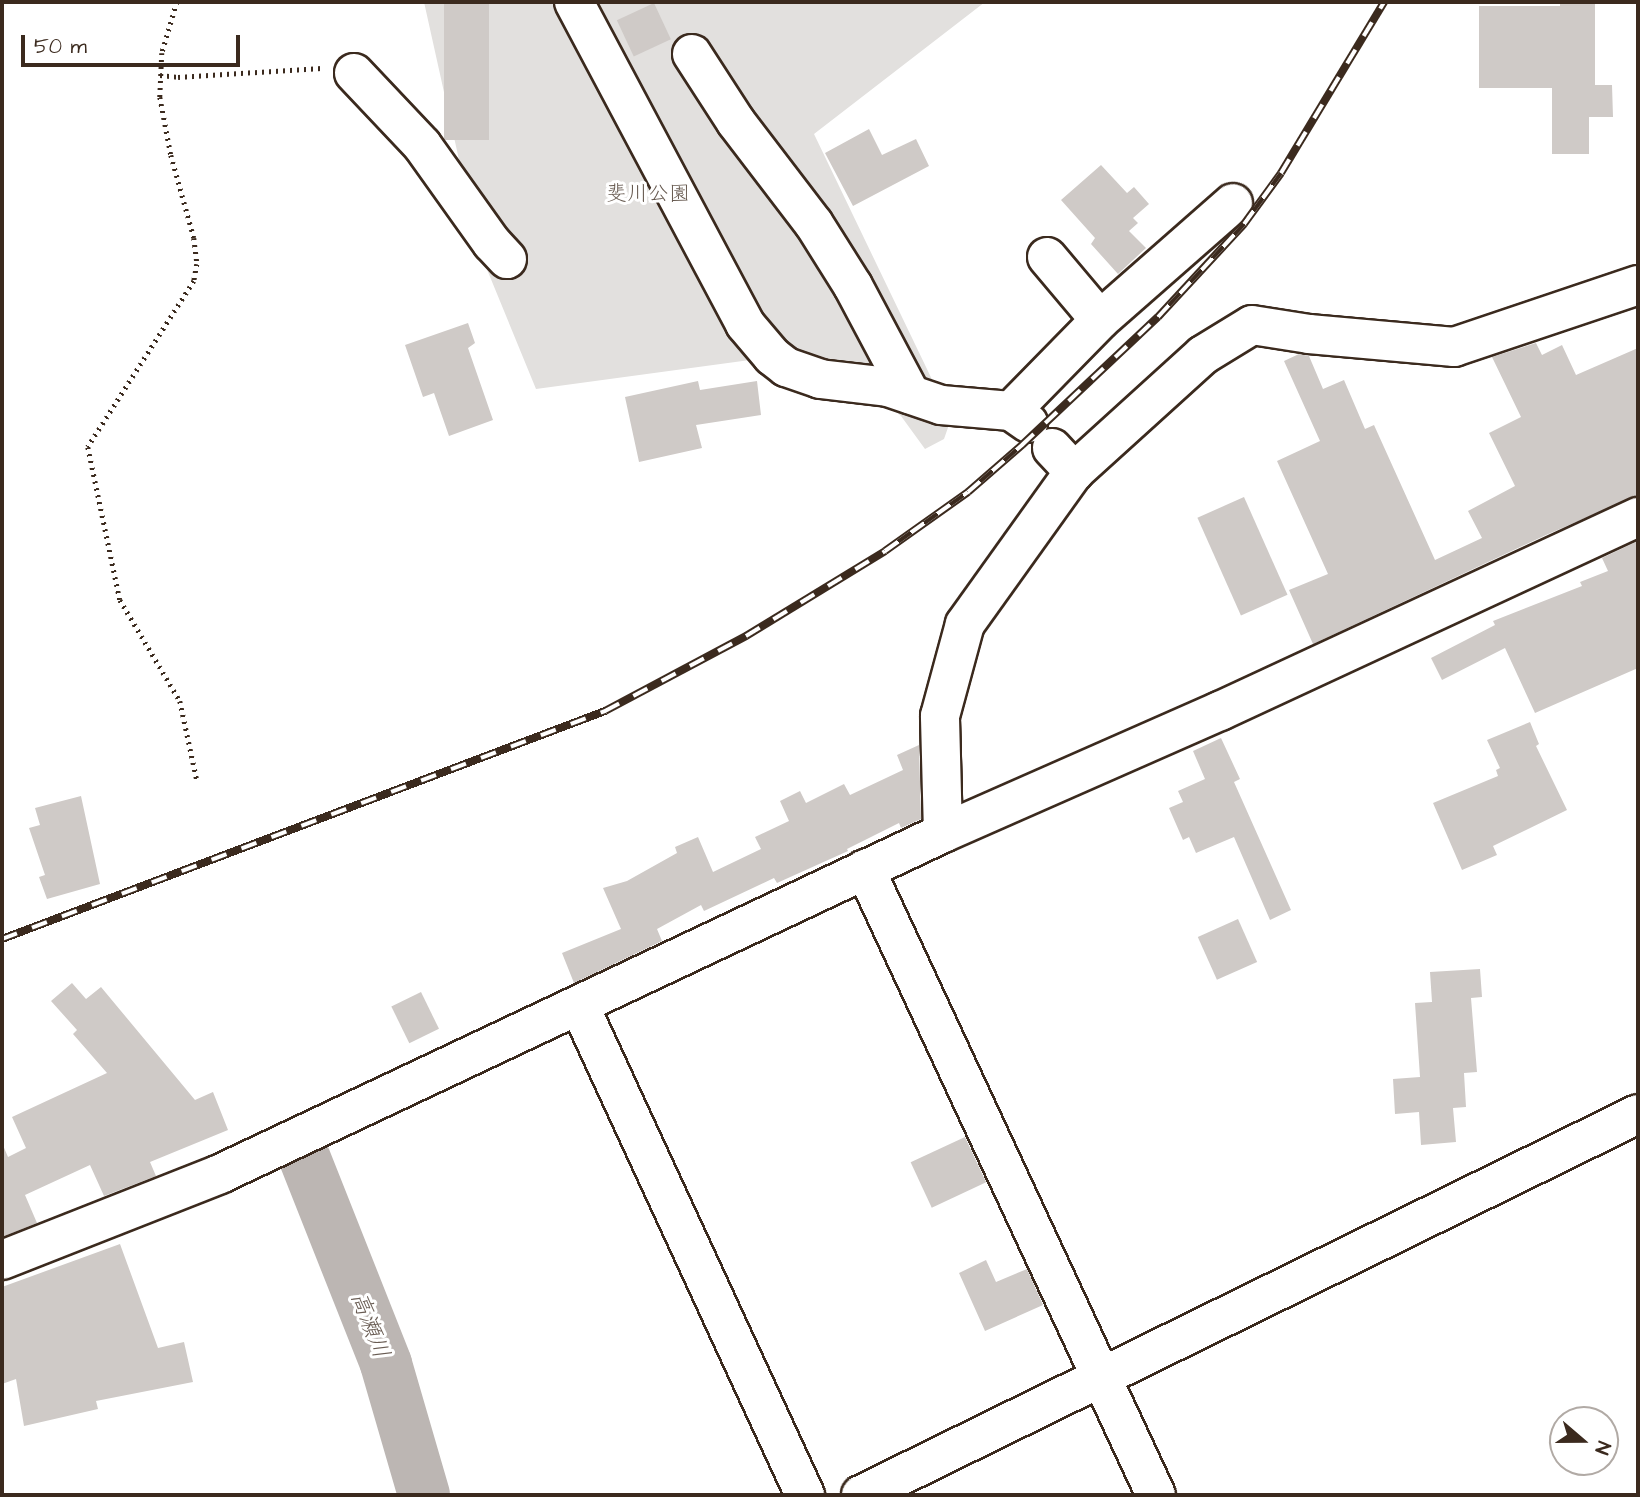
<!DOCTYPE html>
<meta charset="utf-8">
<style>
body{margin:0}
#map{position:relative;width:1640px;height:1497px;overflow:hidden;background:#fff;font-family:"Architects Daughter","Klee One",sans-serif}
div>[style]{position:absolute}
.green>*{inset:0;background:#e2e0de}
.river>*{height:52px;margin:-26px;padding:0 26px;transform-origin:26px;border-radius:26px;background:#bcb6b3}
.building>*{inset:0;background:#cfcac7;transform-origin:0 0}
.path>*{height:4.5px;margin-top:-2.25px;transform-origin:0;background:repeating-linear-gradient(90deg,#3b2a1e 0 2px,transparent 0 7px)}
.roads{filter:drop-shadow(2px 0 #3b2a1e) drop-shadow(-2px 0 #3b2a1e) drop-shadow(0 2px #3b2a1e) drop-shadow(0 -2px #3b2a1e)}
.minor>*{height:38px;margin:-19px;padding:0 19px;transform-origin:19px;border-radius:19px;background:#fff}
.rail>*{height:8px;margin-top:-4px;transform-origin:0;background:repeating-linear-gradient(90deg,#fff 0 16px,#3b2a1e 0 32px);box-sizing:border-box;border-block:2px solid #3b2a1e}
span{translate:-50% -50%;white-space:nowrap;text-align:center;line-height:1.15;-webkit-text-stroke:6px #fff;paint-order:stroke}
.park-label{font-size:21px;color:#65584e}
.water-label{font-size:23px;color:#685b52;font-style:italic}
.frame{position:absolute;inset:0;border:4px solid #3b2a1e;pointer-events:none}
.north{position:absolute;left:1549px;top:1406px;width:70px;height:70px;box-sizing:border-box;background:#fff;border:2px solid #b1aaa5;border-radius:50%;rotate:110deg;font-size:19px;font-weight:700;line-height:28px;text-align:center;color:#3b2a1e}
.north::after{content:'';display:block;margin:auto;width:24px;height:32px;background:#3b2a1e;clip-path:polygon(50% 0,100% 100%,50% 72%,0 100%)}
.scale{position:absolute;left:21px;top:35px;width:219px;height:32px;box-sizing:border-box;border:4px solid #3b2a1e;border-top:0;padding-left:9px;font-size:21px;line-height:24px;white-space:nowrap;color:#3b2a1e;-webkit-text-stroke:5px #fff;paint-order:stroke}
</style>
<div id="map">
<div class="green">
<div style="clip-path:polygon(424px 2px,985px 2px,814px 134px,951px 419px,944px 439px,925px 449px,901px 416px,888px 406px,812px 396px,769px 379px,750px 360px,536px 389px,479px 250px)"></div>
</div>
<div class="river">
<div style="left:305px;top:1159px;width:220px;rotate:68.4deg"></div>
<div style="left:386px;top:1364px;width:136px;rotate:73.8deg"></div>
</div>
<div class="building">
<div style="left:444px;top:2px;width:45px;height:138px"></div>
<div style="clip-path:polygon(1560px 2px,1595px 2px,1595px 85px,1612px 85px,1613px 117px,1589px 117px,1589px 154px,1552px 154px,1552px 88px,1479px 88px,1479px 6px,1560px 6px)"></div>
<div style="left:654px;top:3px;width:40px;height:41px;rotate:65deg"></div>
<div style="clip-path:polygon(869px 129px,882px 155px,916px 139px,929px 166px,853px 206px,825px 153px)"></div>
<div style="clip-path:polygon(1101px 165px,1127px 193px,1134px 187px,1149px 204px,1133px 218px,1138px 223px,1129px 231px,1146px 248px,1118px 274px,1091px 244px,1095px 238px,1061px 200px)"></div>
<div style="clip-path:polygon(468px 323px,475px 343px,468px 348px,493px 420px,449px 436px,434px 393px,423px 397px,405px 345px)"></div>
<div style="clip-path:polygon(1536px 343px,1542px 355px,1562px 345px,1576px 375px,1638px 348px,1638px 495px,1546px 535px,1313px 644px,1289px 590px,1328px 574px,1277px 461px,1320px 441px,1284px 361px,1299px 354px,1309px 356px,1323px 389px,1344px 380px,1365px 429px,1374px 425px,1435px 560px,1482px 538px,1468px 511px,1515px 486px,1489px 433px,1521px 417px,1492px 357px)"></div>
<div style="clip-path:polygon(698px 381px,700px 390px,757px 381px,761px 415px,696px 425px,702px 448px,639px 462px,625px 397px)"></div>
<div style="left:1244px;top:497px;width:107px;height:51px;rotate:66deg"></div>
<div style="clip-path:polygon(1638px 541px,1638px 668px,1535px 713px,1505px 648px,1442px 680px,1431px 658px,1495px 625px,1493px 621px,1582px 586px,1580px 582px,1608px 571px,1602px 558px)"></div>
<div style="clip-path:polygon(1530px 722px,1539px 744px,1536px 746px,1567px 810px,1493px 846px,1497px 855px,1462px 870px,1433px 803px,1498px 776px,1496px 770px,1500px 768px,1487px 740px)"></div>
<div style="clip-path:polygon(1221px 738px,1240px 779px,1234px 782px,1291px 910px,1270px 920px,1234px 837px,1196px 853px,1189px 837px,1183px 840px,1169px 808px,1183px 802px,1178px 791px,1205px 779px,1193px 751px)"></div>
<div style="clip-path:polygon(919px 745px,921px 819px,901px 828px,899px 823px,847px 849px,848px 851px,777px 883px,774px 878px,704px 911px,701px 905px,657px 929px,662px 941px,574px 983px,562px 953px,621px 929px,603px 888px,627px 881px,677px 853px,675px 847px,698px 837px,713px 872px,761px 849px,755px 837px,789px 821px,780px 801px,800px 791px,806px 803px,844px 784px,850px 795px,903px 770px,897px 755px)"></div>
<div style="clip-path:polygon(81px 796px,100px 884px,47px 899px,39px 877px,45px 875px,29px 828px,40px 825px,35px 808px)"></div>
<div style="left:1238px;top:919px;width:47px;height:44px;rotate:66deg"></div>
<div style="clip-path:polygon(1480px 969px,1482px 997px,1471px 998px,1477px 1072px,1464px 1073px,1466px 1107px,1453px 1108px,1456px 1142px,1421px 1145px,1419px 1112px,1395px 1114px,1393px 1079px,1420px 1077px,1415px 1003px,1432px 1002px,1430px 972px)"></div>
<div style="clip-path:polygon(72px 983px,86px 999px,101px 987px,195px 1100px,213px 1092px,228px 1130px,150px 1162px,156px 1176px,104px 1196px,90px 1165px,25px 1195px,37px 1223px,2px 1237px,2px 1143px,8px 1157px,26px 1148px,12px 1117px,107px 1073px,73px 1034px,77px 1030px,51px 1001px)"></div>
<div style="left:421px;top:992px;width:41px;height:33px;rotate:64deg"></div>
<div style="left:965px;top:1137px;width:50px;height:60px;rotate:65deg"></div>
<div style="clip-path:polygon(120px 1244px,158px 1348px,184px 1342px,193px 1382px,96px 1401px,98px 1409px,24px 1426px,16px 1379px,2px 1384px,2px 1287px)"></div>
<div style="clip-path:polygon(986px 1260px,996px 1282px,1027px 1269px,1043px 1305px,985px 1331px,959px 1273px)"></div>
</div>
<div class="path">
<div style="left:177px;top:2px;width:53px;rotate:106.4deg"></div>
<div style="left:162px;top:53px;width:44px;rotate:92.6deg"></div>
<div style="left:160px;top:97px;width:59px;rotate:79.3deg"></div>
<div style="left:171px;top:155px;width:86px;rotate:74.5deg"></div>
<div style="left:194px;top:238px;width:26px;rotate:83deg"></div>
<div style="left:197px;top:264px;width:17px;rotate:100deg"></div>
<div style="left:194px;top:281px;width:197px;rotate:122.6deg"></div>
<div style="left:88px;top:447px;width:156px;rotate:78.2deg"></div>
<div style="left:120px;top:600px;width:117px;rotate:59.3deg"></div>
<div style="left:180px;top:701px;width:81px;rotate:77.9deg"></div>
<div style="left:160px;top:75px;width:18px;rotate:6deg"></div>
<div style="left:178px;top:77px;width:144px;rotate:-3.6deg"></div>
</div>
<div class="roads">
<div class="minor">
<div style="left:574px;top:2px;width:365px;rotate:62deg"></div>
<div style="left:745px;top:324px;width:42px;rotate:49.8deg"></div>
<div style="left:772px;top:356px;width:18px;rotate:38deg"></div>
<div style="left:786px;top:367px;width:36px;rotate:19deg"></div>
<div style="left:820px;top:379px;width:68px;rotate:6.7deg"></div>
<div style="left:888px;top:387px;width:56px;rotate:18.8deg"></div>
<div style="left:941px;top:405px;width:70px;rotate:4.9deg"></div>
<div style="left:1011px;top:411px;width:21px;rotate:35deg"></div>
<div style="left:692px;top:54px;width:81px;rotate:57.1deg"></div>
<div style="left:736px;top:122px;width:128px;rotate:52.6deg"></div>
<div style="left:814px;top:224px;width:73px;rotate:57.8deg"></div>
<div style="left:853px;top:286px;width:123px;rotate:62deg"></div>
<div style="left:354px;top:73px;width:99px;rotate:46.6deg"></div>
<div style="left:422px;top:145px;width:120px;rotate:54.5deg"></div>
<div style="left:492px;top:243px;width:22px;rotate:47deg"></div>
<div style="left:1047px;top:257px;width:82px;rotate:49.9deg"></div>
<div style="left:1011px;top:411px;width:127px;rotate:-45.6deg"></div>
<div style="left:1100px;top:320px;width:177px;rotate:-41.3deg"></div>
<div style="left:1052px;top:448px;width:33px;rotate:47deg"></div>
<div style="left:943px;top:833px;width:117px;rotate:-91.5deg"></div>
<div style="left:940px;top:716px;width:95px;rotate:-74.8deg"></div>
<div style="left:965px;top:624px;width:187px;rotate:-54.4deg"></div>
<div style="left:1074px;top:472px;width:174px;rotate:-42.2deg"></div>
<div style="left:1203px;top:355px;width:57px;rotate:-31.5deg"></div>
<div style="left:1252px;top:325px;width:58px;rotate:9deg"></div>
<div style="left:1309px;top:334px;width:146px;rotate:5.1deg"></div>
<div style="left:1454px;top:347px;width:194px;rotate:-18.6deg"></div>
<div style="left:865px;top:869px;width:690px;rotate:65.07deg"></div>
<div style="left:579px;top:1005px;width:540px;rotate:65.24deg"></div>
<div style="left:2px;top:1260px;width:234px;rotate:-21.5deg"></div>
<div style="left:220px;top:1174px;width:799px;rotate:-25.25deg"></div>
<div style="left:943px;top:833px;width:303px;rotate:-23.8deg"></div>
<div style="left:1220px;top:711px;width:461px;rotate:-24.9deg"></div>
<div style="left:861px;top:1495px;width:865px;rotate:-26.12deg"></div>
</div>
</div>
<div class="rail">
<div style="left:2px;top:939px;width:645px;rotate:-20.71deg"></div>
<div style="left:605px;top:711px;width:160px;rotate:-28deg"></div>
<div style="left:746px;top:636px;width:163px;rotate:-31.4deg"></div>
<div style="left:885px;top:551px;width:102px;rotate:-35.4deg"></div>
<div style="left:968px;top:492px;width:72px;rotate:-41deg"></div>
<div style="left:1022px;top:445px;width:187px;rotate:-43.3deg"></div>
<div style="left:1158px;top:317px;width:127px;rotate:-47.2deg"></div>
<div style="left:1244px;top:224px;width:63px;rotate:-54deg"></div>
<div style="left:1281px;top:173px;width:200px;rotate:-58.9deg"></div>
</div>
<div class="park-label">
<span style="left:648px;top:194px">斐川公園</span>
</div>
<div class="water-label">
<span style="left:370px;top:1325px;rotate:69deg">高瀬川</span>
</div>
<div class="frame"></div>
<div class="north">N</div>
<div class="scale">50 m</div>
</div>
